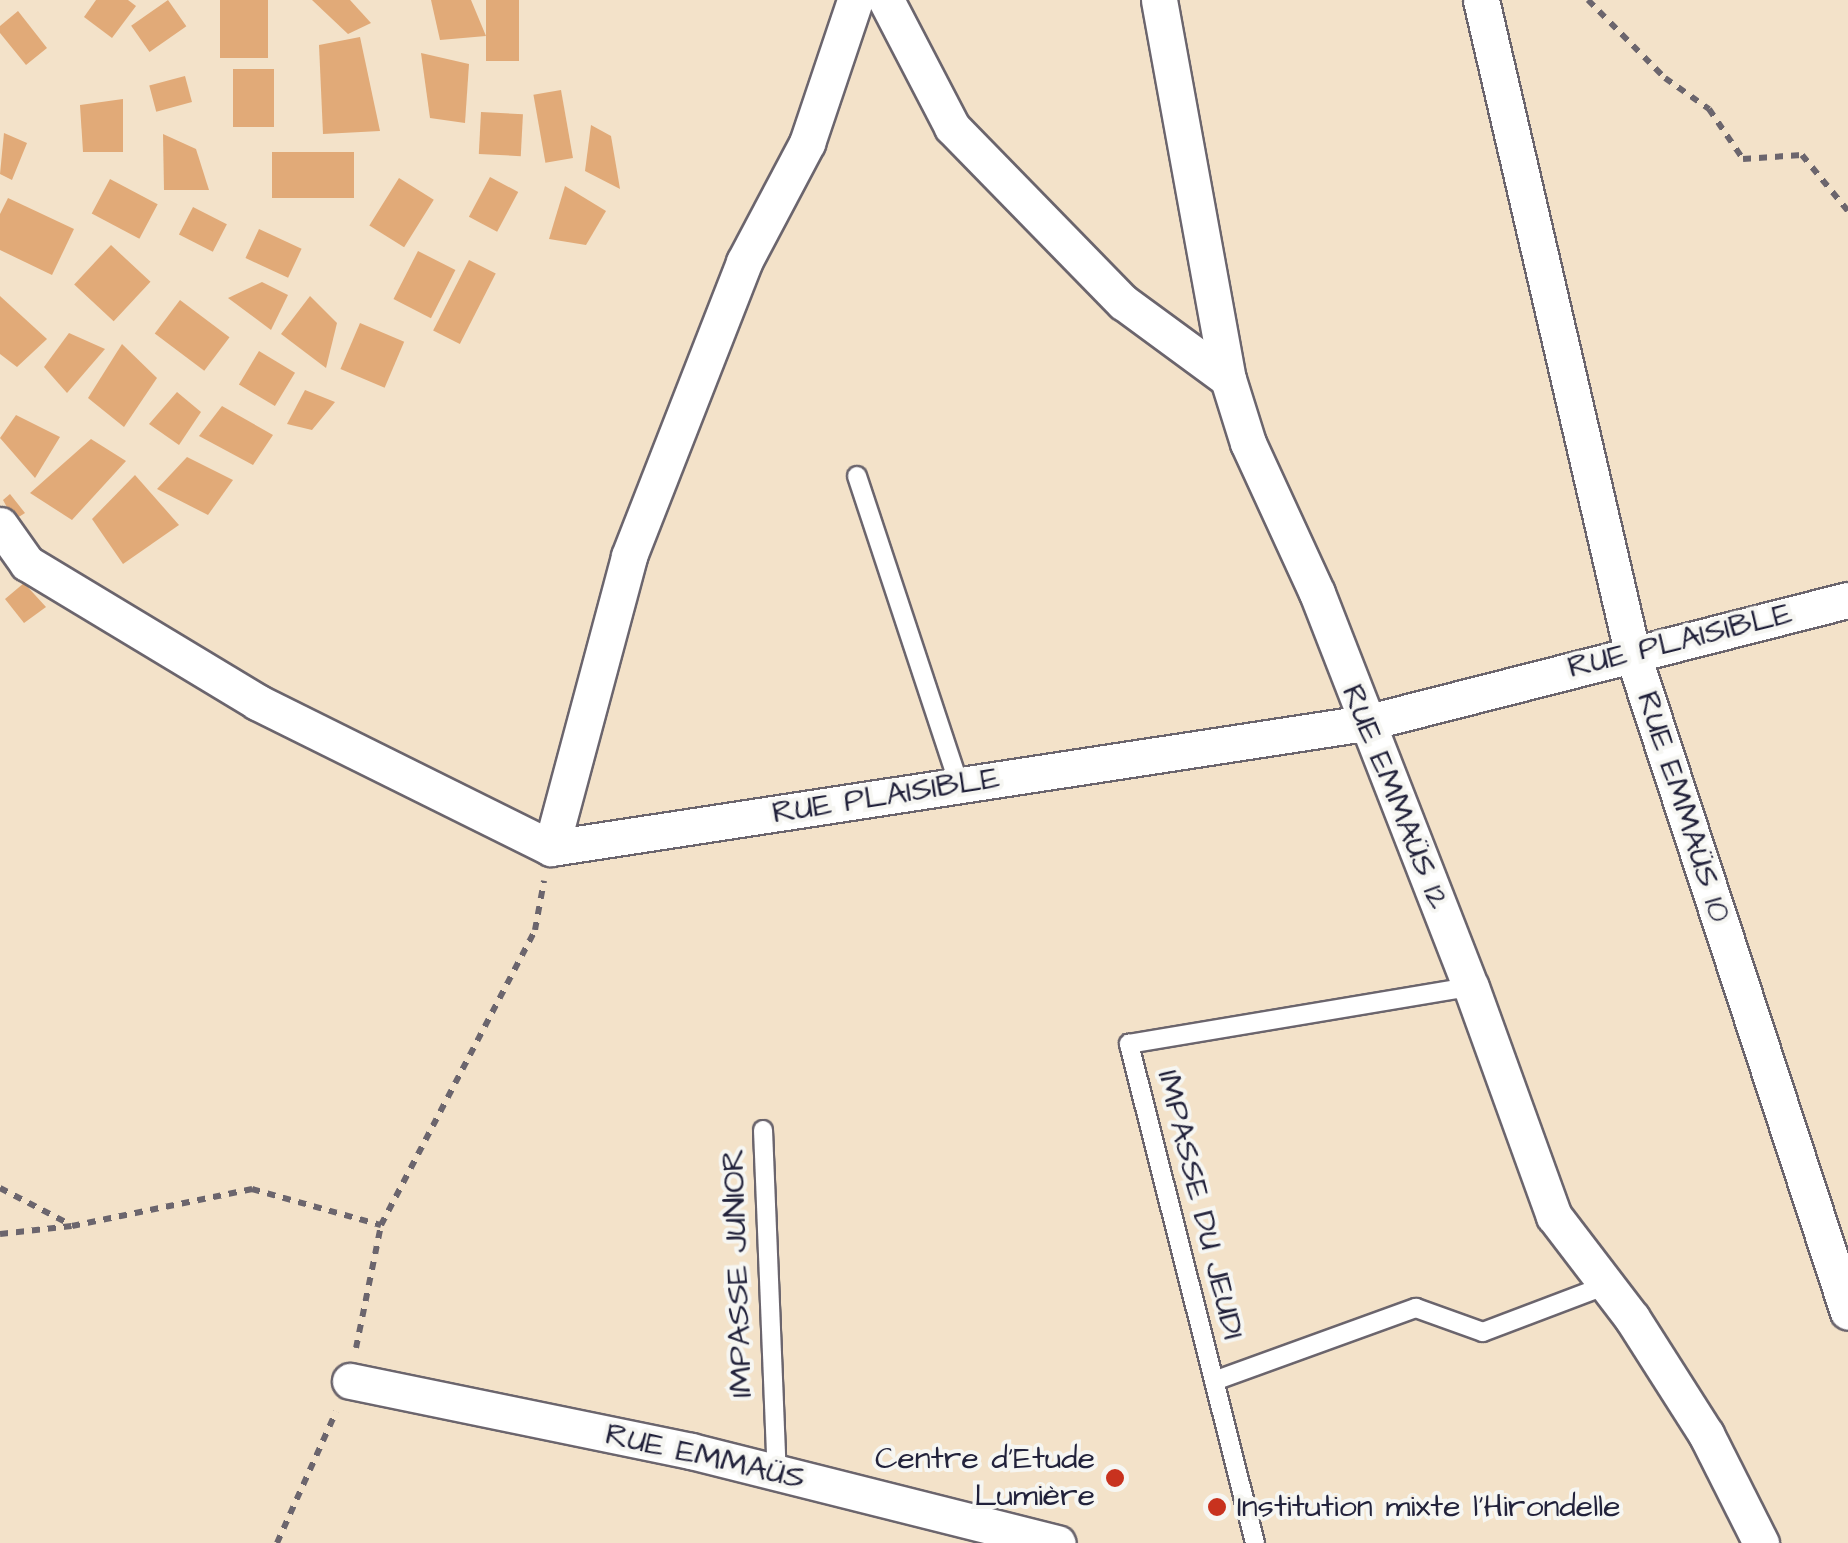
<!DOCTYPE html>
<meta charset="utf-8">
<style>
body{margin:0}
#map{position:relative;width:1848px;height:1543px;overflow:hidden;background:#f3e2c9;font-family:"Architects Daughter",sans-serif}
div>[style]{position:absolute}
.building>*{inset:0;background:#e1aa78;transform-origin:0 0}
.path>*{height:6px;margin-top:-3px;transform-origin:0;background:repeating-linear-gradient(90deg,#6b656d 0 8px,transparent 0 16px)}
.roads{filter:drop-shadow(2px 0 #6b656d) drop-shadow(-2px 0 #6b656d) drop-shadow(0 2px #6b656d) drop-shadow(0 -2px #6b656d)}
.service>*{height:18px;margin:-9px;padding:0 9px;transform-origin:9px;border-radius:9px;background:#fff}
.minor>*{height:35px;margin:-17.5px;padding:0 17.5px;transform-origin:17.5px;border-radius:17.5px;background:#fff}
.dots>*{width:28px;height:28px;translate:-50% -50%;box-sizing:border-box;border:5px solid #f6f6f2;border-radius:50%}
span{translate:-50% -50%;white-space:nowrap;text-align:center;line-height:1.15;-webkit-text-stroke:8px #f6f6f2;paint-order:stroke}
.street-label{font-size:32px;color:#22223b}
.poi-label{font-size:32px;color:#22223b}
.right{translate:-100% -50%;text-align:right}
.left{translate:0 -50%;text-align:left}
</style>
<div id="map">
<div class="building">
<div style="clip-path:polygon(96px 0,128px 0,136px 6px,112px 38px,84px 17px)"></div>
<div style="left:168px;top:0;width:32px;height:45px;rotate:55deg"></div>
<div style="left:220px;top:0;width:48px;height:58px"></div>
<div style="clip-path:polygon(312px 0,350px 0,371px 23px,348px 34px)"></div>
<div style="clip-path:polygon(431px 0,471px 0,486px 36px,440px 40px)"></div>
<div style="left:486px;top:0;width:33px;height:61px"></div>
<div style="clip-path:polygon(18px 11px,47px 48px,26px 65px,0 33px,0 26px)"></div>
<div style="clip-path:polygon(360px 37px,380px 131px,323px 134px,319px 45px)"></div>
<div style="clip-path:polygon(421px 53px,469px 64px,465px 123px,430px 118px)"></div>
<div style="left:233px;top:69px;width:41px;height:58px"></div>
<div style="left:185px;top:76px;width:27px;height:37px;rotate:75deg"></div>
<div style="left:561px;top:90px;width:69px;height:28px;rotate:80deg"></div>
<div style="clip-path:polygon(123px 99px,123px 152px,83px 152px,80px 105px)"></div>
<div style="left:481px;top:112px;width:42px;height:42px;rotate:3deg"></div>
<div style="clip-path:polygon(591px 125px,611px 136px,620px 189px,585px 171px)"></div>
<div style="clip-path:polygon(4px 133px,27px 143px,12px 180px,0 174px)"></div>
<div style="clip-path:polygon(163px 134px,196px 149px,209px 190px,164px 190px)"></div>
<div style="left:272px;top:152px;width:82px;height:46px"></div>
<div style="left:490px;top:177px;width:32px;height:45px;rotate:28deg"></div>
<div style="left:399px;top:178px;width:41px;height:56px;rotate:32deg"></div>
<div style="left:110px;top:179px;width:54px;height:39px;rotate:28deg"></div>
<div style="clip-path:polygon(565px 186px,606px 211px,586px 245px,549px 239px)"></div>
<div style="clip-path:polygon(8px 198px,74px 229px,52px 275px,0 250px,0 214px)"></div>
<div style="left:193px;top:207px;width:38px;height:31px;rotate:27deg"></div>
<div style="left:259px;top:229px;width:47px;height:32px;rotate:25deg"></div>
<div style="left:111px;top:245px;width:54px;height:54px;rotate:43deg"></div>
<div style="left:418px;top:251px;width:42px;height:54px;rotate:27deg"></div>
<div style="left:469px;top:260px;width:30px;height:79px;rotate:27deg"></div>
<div style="clip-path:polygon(262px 282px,288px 295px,271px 330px,228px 298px)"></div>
<div style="clip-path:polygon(0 296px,47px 339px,17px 367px,0 354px)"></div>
<div style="clip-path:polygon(310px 296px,337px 323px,326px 368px,281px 334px)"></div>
<div style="left:180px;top:300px;width:62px;height:42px;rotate:37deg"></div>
<div style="left:360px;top:323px;width:48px;height:50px;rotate:23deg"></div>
<div style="clip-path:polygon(69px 333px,105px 349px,67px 393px,44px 367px)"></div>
<div style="clip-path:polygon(122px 344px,157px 378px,124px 427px,88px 398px)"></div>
<div style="left:259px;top:351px;width:42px;height:39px;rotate:31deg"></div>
<div style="clip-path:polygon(305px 390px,335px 402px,312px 430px,287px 424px)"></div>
<div style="clip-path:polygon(177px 392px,201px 412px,179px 445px,149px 424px)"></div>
<div style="clip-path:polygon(222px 406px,273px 435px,253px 465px,199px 436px)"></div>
<div style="clip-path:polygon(16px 415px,60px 437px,35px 478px,0 438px)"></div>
<div style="clip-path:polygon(91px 439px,126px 461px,72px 520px,30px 493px)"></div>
<div style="clip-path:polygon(187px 457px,233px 480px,208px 515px,157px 489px)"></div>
<div style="clip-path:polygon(135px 475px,179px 525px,123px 564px,92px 519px)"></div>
<div style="clip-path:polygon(10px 494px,25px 513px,14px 520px,3px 500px)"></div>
<div style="clip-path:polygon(24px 583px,46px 607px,24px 623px,5px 599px)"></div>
</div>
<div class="path">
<div style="left:1588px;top:0;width:110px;rotate:45.4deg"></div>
<div style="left:1665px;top:78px;width:54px;rotate:35.2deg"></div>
<div style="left:1709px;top:109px;width:60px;rotate:55.8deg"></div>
<div style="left:1743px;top:159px;width:59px;rotate:-3.9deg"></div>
<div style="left:1802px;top:155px;width:72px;rotate:50.6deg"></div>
<div style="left:0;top:1188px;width:80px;rotate:27.5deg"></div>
<div style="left:0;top:1234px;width:72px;rotate:-6.3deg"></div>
<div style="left:72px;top:1226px;width:184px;rotate:-11.6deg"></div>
<div style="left:252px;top:1189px;width:134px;rotate:15.6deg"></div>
<div style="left:356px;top:1348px;width:126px;rotate:-78.5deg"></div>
<div style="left:381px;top:1225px;width:333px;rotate:-62.4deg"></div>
<div style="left:535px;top:930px;width:50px;rotate:-79.6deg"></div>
<div style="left:277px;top:1543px;width:144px;rotate:-65.8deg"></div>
</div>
<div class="roads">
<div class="service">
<div style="left:857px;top:476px;width:324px;rotate:71.7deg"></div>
<div style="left:763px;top:1130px;width:342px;rotate:87.7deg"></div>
<div style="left:1214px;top:1381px;width:215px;rotate:-19.9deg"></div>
<div style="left:1416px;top:1308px;width:71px;rotate:19.7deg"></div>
<div style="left:1483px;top:1332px;width:133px;rotate:-20.8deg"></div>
<div style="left:1255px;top:1543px;width:515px;rotate:-104.17deg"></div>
<div style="left:1129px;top:1044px;width:347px;rotate:-9.5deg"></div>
</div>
<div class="minor">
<div style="left:886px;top:0;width:143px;rotate:62.5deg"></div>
<div style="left:952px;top:127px;width:245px;rotate:45.7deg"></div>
<div style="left:1123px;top:302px;width:130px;rotate:36.3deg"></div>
<div style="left:1159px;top:0;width:385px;rotate:79.7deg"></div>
<div style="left:1228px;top:379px;width:67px;rotate:72.6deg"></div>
<div style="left:1248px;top:443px;width:165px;rotate:65.3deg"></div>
<div style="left:1317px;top:593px;width:423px;rotate:68.7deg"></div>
<div style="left:1471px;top:987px;width:244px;rotate:70.1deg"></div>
<div style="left:1554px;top:1216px;width:128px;rotate:52.6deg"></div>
<div style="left:1632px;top:1318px;width:138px;rotate:57.5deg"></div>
<div style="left:1706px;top:1434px;width:122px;rotate:63.2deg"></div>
<div style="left:1481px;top:0;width:669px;rotate:76.96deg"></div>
<div style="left:1632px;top:652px;width:694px;rotate:71.88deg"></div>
<div style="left:0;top:525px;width:47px;rotate:54.6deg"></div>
<div style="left:27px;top:563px;width:269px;rotate:31.1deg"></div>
<div style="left:257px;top:702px;width:328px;rotate:26.4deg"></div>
<div style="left:551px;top:848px;width:824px;rotate:-8.73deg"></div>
<div style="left:1365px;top:723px;width:498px;rotate:-14.3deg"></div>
<div style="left:551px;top:848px;width:302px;rotate:-75deg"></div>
<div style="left:629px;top:556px;width:316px;rotate:-68.6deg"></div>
<div style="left:744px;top:262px;width:135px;rotate:-62.1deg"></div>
<div style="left:807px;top:143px;width:151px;rotate:-71.4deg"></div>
<div style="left:350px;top:1381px;width:348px;rotate:11.6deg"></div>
<div style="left:691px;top:1451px;width:378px;rotate:14.1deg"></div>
</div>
</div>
<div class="dots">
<div style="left:1115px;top:1478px;background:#c8321e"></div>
<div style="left:1217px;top:1507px;background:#c8321e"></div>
</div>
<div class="street-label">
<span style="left:1680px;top:641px;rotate:-14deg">RUE PLAISIBLE</span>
<span style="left:886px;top:796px;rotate:-9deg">RUE PLAISIBLE</span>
<span style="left:1395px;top:797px;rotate:68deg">RUE EMMAÜS 12</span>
<span style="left:1683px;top:807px;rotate:72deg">RUE EMMAÜS 10</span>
<span style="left:1200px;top:1205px;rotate:76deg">IMPASSE DU JEUDI</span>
<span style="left:738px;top:1273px;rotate:-92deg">IMPASSE JUNIOR</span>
<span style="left:705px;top:1457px;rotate:13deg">RUE EMMAÜS</span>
</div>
<div class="poi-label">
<span class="right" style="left:1095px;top:1478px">Centre d'Etude<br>Lumière</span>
<span class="left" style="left:1237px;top:1507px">Institution mixte l'Hirondelle</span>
</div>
</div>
